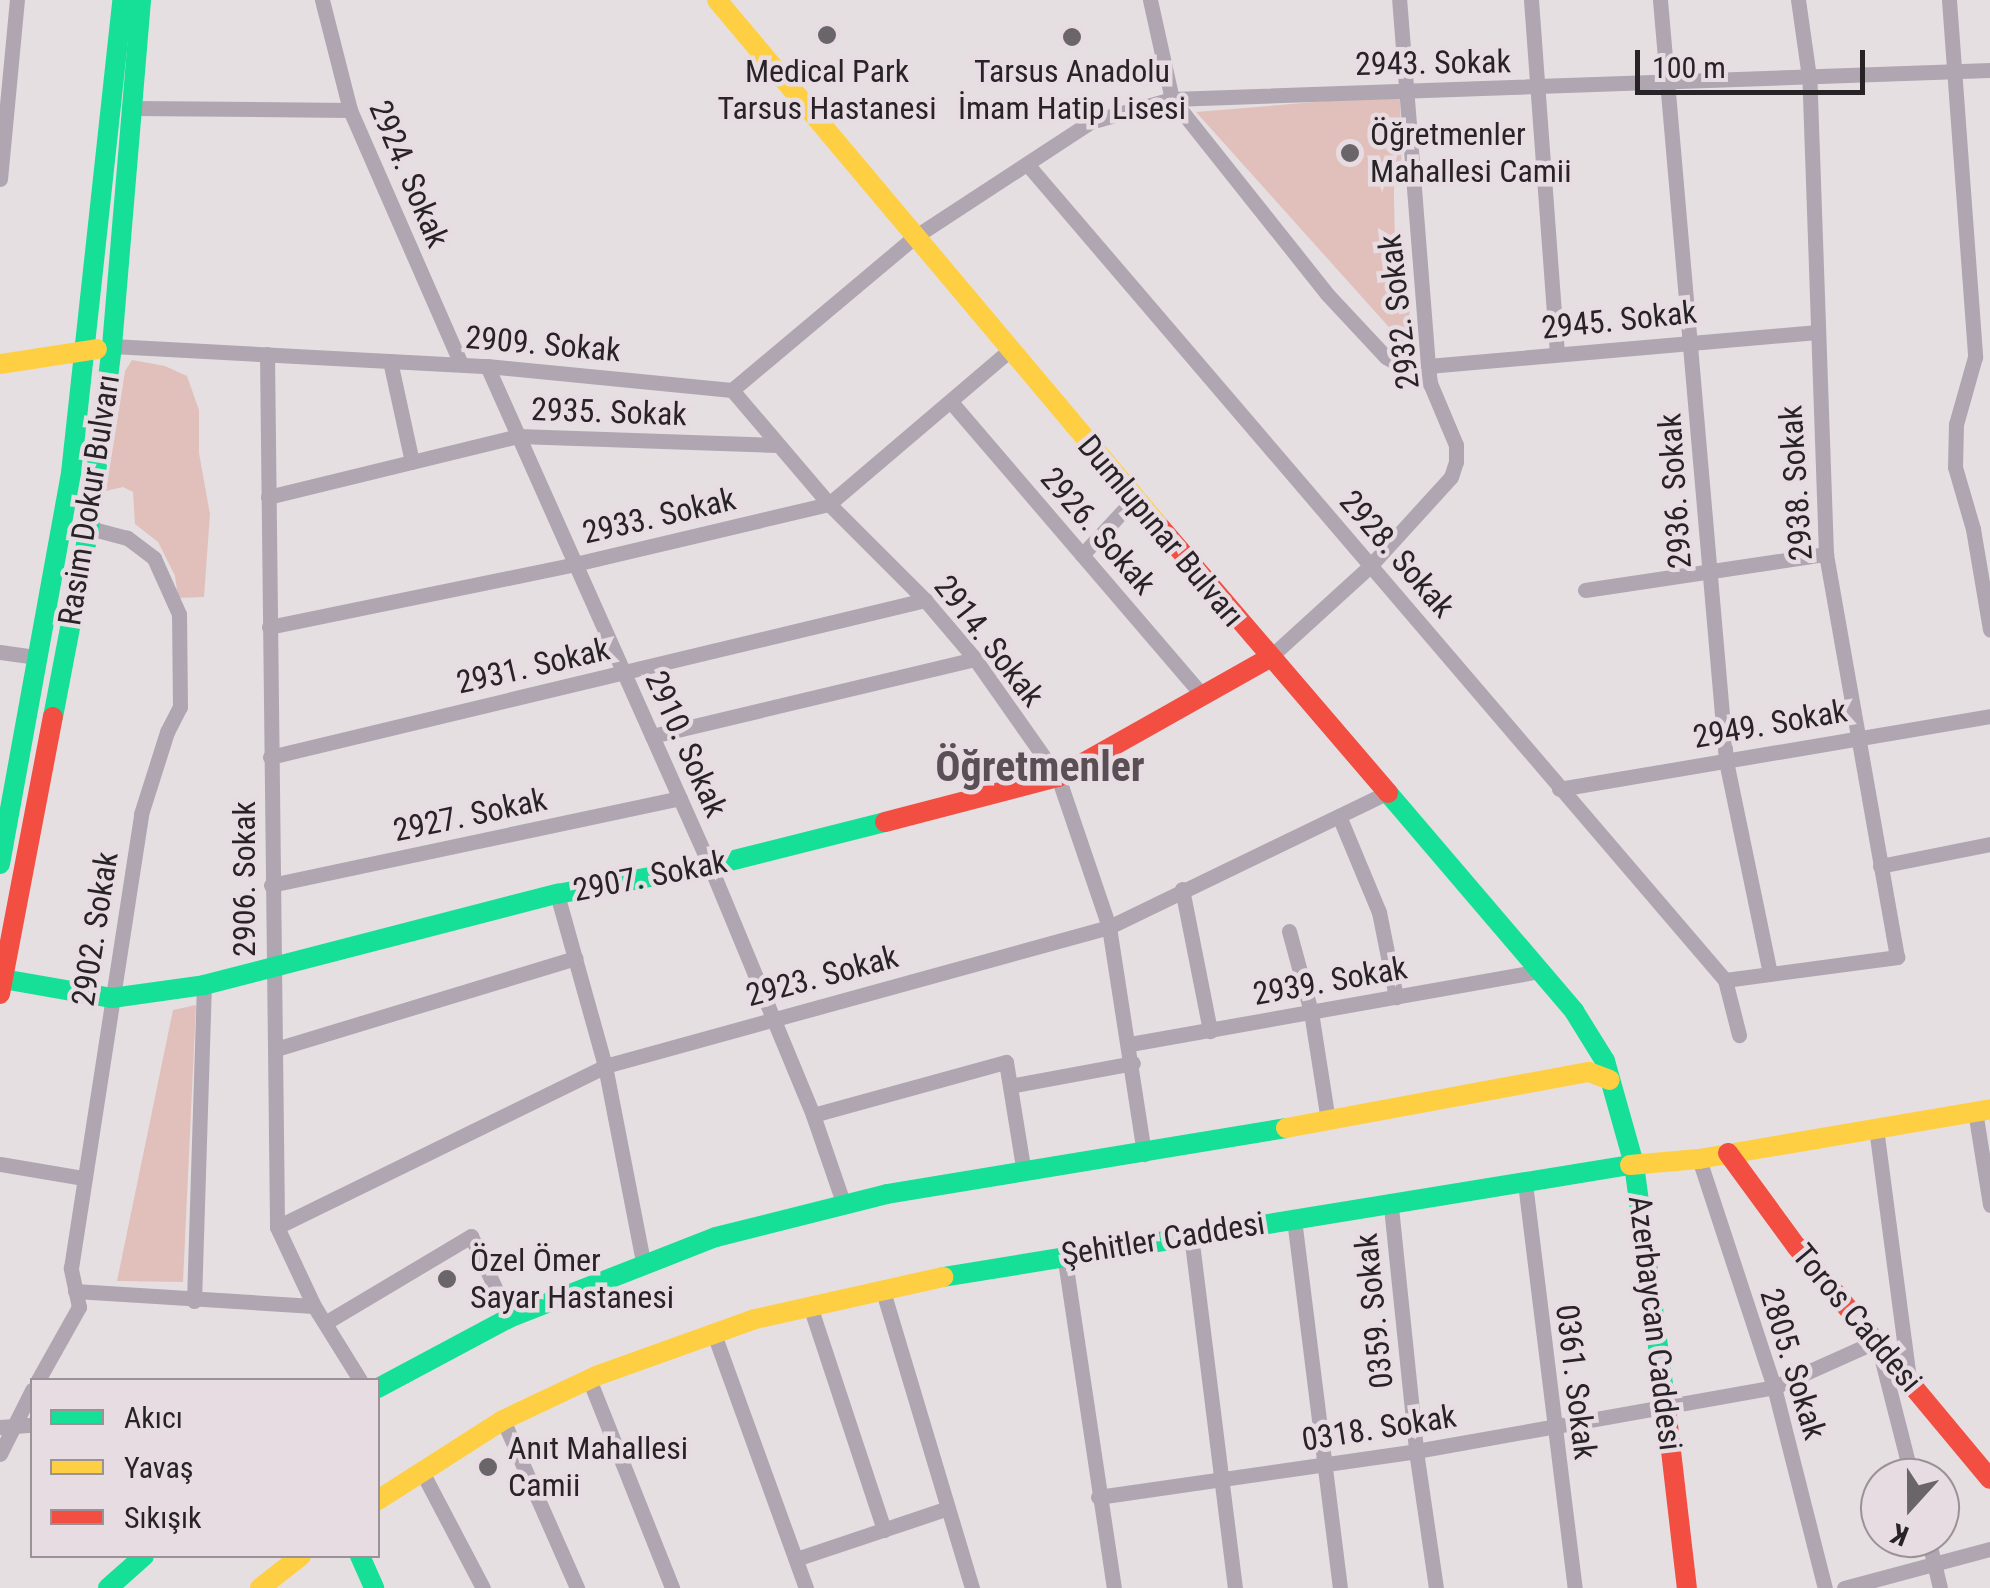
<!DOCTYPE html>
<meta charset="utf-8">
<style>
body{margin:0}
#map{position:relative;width:1990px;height:1588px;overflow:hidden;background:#e5dfe2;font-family:"Roboto Condensed",sans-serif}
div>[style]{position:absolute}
.green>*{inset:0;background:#e1c0bc}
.street>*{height:15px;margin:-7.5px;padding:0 7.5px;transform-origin:7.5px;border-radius:7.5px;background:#afa6b2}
.fast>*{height:20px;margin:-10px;padding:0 10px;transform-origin:10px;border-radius:10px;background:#16e098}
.slow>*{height:20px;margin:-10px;padding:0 10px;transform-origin:10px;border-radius:10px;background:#ffcf43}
.jam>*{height:20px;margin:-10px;padding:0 10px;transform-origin:10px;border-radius:10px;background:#f24e42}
.dots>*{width:28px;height:28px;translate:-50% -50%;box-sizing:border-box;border:5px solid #e8dce3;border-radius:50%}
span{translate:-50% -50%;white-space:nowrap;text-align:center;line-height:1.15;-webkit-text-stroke:9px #e8dce3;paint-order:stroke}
.street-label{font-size:32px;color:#282326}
.poi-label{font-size:32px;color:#282326}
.left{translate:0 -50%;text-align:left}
.district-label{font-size:42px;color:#594f55;font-weight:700}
.legend{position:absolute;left:30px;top:1378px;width:350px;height:180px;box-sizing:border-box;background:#e8dce3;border:2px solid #9b9297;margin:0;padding:12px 18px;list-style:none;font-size:30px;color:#282326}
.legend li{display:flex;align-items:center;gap:20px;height:50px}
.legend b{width:50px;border:2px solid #9b9297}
.north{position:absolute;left:1860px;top:1458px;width:100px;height:100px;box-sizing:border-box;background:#e8dce3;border:2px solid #9b9297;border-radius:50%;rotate:201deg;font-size:28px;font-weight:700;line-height:40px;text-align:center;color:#282326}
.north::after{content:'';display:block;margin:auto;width:35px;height:45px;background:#6a6568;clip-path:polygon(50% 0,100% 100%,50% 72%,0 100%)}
.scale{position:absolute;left:1635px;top:50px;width:230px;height:45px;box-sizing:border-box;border:5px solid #282326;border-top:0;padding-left:12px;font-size:30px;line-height:35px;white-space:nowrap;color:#282326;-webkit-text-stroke:8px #e8dce3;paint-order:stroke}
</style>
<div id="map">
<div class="green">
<div style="clip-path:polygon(1400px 95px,1402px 184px,1394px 187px,1394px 196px,1396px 295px,1408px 294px,1413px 354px,1196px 112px)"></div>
<div style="clip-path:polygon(132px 360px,165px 366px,187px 376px,199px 410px,199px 453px,210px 514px,204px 597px,178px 598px,175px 576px,158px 542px,135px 524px,133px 492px,123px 487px,106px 491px,125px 371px)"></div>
<div style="clip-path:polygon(196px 1005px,183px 1282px,117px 1281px,173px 1010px)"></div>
</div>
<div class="street">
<div style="left:322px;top:0;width:114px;rotate:75.7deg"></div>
<div style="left:350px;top:110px;width:277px;rotate:66.4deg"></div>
<div style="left:1150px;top:0;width:101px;rotate:77.5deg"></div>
<div style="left:1172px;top:99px;width:249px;rotate:51.5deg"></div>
<div style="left:1327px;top:294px;width:86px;rotate:46.9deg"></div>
<div style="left:1386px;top:357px;width:51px;rotate:30.6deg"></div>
<div style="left:1531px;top:0;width:355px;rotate:85.8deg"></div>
<div style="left:1660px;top:0;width:764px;rotate:85.04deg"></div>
<div style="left:1726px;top:761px;width:217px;rotate:78.3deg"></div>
<div style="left:1949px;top:0;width:358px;rotate:85.8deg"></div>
<div style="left:1975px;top:357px;width:70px;rotate:105.8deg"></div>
<div style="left:1956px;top:424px;width:43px;rotate:91.3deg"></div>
<div style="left:1955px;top:467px;width:65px;rotate:73.8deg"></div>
<div style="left:1973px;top:529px;width:102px;rotate:80.4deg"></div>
<div style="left:132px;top:108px;width:218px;rotate:0.5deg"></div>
<div style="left:1027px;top:164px;width:1074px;rotate:49.46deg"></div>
<div style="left:1725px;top:980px;width:174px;rotate:-7.6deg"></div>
<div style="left:1897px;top:957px;width:409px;rotate:-100deg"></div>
<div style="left:1826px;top:554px;width:477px;rotate:-92deg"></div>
<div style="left:1809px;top:77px;width:78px;rotate:-98.1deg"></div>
<div style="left:0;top:179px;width:180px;rotate:-84.6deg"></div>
<div style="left:112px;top:346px;width:376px;rotate:3.1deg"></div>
<div style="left:487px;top:366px;width:246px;rotate:5.6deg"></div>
<div style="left:732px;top:390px;width:236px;rotate:-40deg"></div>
<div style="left:913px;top:238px;width:212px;rotate:-33.2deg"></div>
<div style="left:1090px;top:122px;width:85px;rotate:-15.7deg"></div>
<div style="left:1172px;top:99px;width:819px;rotate:-2.03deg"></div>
<div style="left:267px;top:354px;width:873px;rotate:89.34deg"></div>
<div style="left:277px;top:1227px;width:87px;rotate:64.9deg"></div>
<div style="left:314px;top:1306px;width:87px;rotate:58.1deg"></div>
<div style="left:390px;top:361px;width:103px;rotate:77.7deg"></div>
<div style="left:487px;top:366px;width:547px;rotate:65.96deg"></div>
<div style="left:710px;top:866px;width:269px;rotate:67.5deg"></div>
<div style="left:813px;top:1115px;width:95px;rotate:71deg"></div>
<div style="left:1428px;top:366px;width:388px;rotate:-5deg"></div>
<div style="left:732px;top:390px;width:150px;rotate:49.6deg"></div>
<div style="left:829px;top:504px;width:136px;rotate:45deg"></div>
<div style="left:925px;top:600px;width:77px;rotate:49.7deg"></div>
<div style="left:975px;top:659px;width:144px;rotate:54.9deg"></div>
<div style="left:1058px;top:777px;width:158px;rotate:71.2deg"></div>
<div style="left:1109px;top:927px;width:230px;rotate:81.2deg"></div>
<div style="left:951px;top:402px;width:387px;rotate:49.4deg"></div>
<div style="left:268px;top:497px;width:257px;rotate:-13.7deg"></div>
<div style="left:518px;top:436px;width:258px;rotate:2deg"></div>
<div style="left:1082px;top:555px;width:76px;rotate:-47.1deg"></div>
<div style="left:1585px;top:590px;width:244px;rotate:-8.5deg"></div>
<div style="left:269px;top:627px;width:312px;rotate:-11.6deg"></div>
<div style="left:575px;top:564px;width:261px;rotate:-13.3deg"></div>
<div style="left:829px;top:504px;width:236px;rotate:-40.4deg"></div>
<div style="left:0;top:652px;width:37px;rotate:8deg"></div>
<div style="left:1269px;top:658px;width:137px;rotate:-42.3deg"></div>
<div style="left:1370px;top:566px;width:120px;rotate:-47.7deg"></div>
<div style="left:1451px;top:477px;width:16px;rotate:-72deg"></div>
<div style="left:1456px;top:462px;width:17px;rotate:-90deg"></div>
<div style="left:1456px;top:445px;width:67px;rotate:-112.8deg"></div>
<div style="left:1430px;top:383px;width:17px;rotate:-97deg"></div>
<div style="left:1428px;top:366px;width:367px;rotate:-94.5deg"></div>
<div style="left:652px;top:736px;width:332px;rotate:-13.4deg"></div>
<div style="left:270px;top:757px;width:674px;rotate:-13.48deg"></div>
<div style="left:1559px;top:789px;width:437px;rotate:-9.6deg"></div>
<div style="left:1339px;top:816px;width:104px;rotate:67.4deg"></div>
<div style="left:1379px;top:912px;width:87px;rotate:78.7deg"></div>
<div style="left:1880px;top:866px;width:112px;rotate:-11.3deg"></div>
<div style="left:271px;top:885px;width:418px;rotate:-12deg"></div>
<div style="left:1182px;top:889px;width:145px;rotate:78.8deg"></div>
<div style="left:557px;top:894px;width:179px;rotate:74.4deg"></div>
<div style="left:605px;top:1066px;width:204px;rotate:79deg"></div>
<div style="left:1289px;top:931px;width:84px;rotate:74.8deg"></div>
<div style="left:1311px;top:1012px;width:109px;rotate:81.1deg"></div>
<div style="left:1725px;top:980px;width:57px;rotate:75.7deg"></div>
<div style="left:1130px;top:1044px;width:415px;rotate:-10.1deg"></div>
<div style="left:276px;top:1049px;width:313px;rotate:-16.9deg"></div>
<div style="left:1010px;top:1086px;width:125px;rotate:-10.6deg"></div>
<div style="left:1975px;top:1111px;width:95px;rotate:80.9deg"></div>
<div style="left:813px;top:1115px;width:200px;rotate:-15.4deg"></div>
<div style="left:1006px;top:1062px;width:112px;rotate:80.8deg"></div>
<div style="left:1876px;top:1128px;width:254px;rotate:82.5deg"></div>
<div style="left:1699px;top:1159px;width:240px;rotate:71.8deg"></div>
<div style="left:1774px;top:1387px;width:207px;rotate:75.8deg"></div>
<div style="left:0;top:1164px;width:85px;rotate:9.5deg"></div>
<div style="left:1525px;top:1183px;width:408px;rotate:83deg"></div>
<div style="left:1391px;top:1207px;width:245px;rotate:84.1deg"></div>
<div style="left:1416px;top:1451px;width:138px;rotate:81.7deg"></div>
<div style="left:1294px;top:1219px;width:372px;rotate:82.9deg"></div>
<div style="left:277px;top:1227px;width:365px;rotate:-26.1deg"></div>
<div style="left:605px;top:1066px;width:523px;rotate:-15.42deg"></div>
<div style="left:1109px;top:927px;width:308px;rotate:-25.8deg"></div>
<div style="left:1191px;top:1235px;width:356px;rotate:82.9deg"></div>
<div style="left:1064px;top:1254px;width:338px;rotate:81.5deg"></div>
<div style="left:882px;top:1288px;width:313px;rotate:73.3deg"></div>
<div style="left:75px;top:1291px;width:239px;rotate:3.6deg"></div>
<div style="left:194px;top:1301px;width:316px;rotate:-88.2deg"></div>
<div style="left:810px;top:1306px;width:236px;rotate:71.7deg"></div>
<div style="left:325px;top:1323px;width:170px;rotate:-30.8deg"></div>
<div style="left:471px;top:1236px;width:90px;rotate:65.1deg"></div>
<div style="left:714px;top:1334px;width:270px;rotate:70.1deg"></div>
<div style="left:589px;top:1379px;width:225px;rotate:68.3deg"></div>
<div style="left:38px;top:1380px;width:84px;rotate:-60.7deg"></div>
<div style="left:79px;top:1307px;width:40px;rotate:-102deg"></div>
<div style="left:71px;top:1268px;width:459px;rotate:-81.2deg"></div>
<div style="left:141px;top:814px;width:86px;rotate:-72.4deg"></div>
<div style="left:167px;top:732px;width:28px;rotate:-63deg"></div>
<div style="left:180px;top:707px;width:93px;rotate:-90.6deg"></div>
<div style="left:179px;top:614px;width:61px;rotate:-114.1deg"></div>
<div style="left:154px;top:558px;width:34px;rotate:-143deg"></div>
<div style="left:127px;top:538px;width:39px;rotate:-165deg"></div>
<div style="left:503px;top:1420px;width:184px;rotate:66.2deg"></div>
<div style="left:0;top:1427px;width:32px;rotate:-4deg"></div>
<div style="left:0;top:1454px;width:72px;rotate:-63.4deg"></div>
<div style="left:421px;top:1470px;width:133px;rotate:62.3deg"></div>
<div style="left:1098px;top:1497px;width:321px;rotate:-8.2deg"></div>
<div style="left:1416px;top:1451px;width:364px;rotate:-10.1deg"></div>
<div style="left:1774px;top:1387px;width:113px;rotate:-24.1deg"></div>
<div style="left:1877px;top:1341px;width:141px;rotate:75.7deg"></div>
<div style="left:1928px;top:1538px;width:51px;rotate:76.5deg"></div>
<div style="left:796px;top:1559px;width:160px;rotate:-18.5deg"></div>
<div style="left:1844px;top:1588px;width:151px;rotate:-15deg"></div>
</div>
<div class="fast">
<div style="left:53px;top:717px;width:192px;rotate:-79.2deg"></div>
<div style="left:89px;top:528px;width:183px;rotate:-82.8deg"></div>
<div style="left:112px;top:346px;width:347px;rotate:-85.2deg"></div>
<div style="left:1388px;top:793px;width:287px;rotate:49.5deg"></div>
<div style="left:1574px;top:1011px;width:59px;rotate:58.2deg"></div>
<div style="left:1605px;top:1061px;width:107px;rotate:74.3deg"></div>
<div style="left:1634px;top:1164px;width:237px;rotate:82.5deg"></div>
<div style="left:0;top:864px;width:397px;rotate:-79.7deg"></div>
<div style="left:71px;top:473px;width:476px;rotate:-83.8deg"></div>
<div style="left:3px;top:979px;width:111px;rotate:9.9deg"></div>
<div style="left:112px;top:998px;width:93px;rotate:-8deg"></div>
<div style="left:204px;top:985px;width:365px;rotate:-14.5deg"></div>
<div style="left:557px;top:894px;width:156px;rotate:-10.4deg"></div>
<div style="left:710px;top:866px;width:180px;rotate:-14.1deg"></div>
<div style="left:943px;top:1277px;width:696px;rotate:-9.26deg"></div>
<div style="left:378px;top:1388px;width:149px;rotate:-28.1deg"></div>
<div style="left:509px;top:1318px;width:222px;rotate:-21.4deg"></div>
<div style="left:716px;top:1237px;width:176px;rotate:-14.1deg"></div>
<div style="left:887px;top:1194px;width:404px;rotate:-9.4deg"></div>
<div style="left:360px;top:1556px;width:35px;rotate:66deg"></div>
<div style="left:108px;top:1588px;width:48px;rotate:-41.6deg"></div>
</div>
<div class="slow">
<div style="left:717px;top:0;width:690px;rotate:49.94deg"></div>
<div style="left:0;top:364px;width:98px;rotate:-8.8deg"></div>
<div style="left:1286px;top:1128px;width:308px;rotate:-10.5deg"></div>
<div style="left:1589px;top:1072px;width:22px;rotate:21deg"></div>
<div style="left:1630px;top:1165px;width:69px;rotate:-5deg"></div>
<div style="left:1699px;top:1159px;width:295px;rotate:-9.7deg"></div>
<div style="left:378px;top:1500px;width:148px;rotate:-32.6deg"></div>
<div style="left:503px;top:1420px;width:103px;rotate:-25.3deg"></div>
<div style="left:596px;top:1376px;width:169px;rotate:-19.7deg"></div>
<div style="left:755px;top:1319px;width:193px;rotate:-12.6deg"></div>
<div style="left:260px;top:1588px;width:52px;rotate:-38deg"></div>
</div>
<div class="jam">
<div style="left:1161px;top:528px;width:349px;rotate:49.4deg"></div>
<div style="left:885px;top:822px;width:179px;rotate:-14.6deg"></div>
<div style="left:1058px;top:777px;width:242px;rotate:-29.4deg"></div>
<div style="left:0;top:994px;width:282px;rotate:-79.2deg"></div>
<div style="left:1728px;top:1153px;width:115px;rotate:53.8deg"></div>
<div style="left:1796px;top:1246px;width:303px;rotate:50.2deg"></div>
<div style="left:1665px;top:1399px;width:190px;rotate:83.4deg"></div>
</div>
<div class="dots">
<div style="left:827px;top:35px;background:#6a6568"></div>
<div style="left:1072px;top:37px;background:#6a6568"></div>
<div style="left:1350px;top:153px;background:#6a6568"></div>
<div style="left:447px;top:1279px;background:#6a6568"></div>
<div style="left:488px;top:1467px;background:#6a6568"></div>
</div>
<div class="street-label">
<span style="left:1433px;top:63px;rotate:-1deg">2943. Sokak</span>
<span style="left:409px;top:174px;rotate:67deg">2924. Sokak</span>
<span style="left:1399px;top:312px;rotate:-97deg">2932. Sokak</span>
<span style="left:1619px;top:320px;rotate:-6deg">2945. Sokak</span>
<span style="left:543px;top:344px;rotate:5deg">2909. Sokak</span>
<span style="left:609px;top:412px;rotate:2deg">2935. Sokak</span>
<span style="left:1796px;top:483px;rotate:-94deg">2938. Sokak</span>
<span style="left:1675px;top:491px;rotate:-94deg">2936. Sokak</span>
<span style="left:89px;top:500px;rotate:-81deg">Rasim Dokur Bulvarı</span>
<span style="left:659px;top:516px;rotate:-13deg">2933. Sokak</span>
<span style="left:1098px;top:531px;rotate:49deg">2926. Sokak</span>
<span style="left:1161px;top:531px;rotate:50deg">Dumlupınar Bulvarı</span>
<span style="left:1397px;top:554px;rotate:49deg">2928. Sokak</span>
<span style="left:989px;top:641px;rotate:52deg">2914. Sokak</span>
<span style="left:533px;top:666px;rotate:-13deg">2931. Sokak</span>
<span style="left:1770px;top:724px;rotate:-10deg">2949. Sokak</span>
<span style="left:686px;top:744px;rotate:66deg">2910. Sokak</span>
<span style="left:470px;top:815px;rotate:-12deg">2927. Sokak</span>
<span style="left:650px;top:876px;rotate:-11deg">2907. Sokak</span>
<span style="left:244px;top:879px;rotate:-90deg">2906. Sokak</span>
<span style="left:95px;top:929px;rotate:-81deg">2902. Sokak</span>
<span style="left:822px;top:976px;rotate:-15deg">2923. Sokak</span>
<span style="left:1330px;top:981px;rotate:-10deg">2939. Sokak</span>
<span style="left:1163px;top:1239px;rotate:-9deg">Şehitler Caddesi</span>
<span style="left:1374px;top:1311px;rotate:-96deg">0359. Sokak</span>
<span style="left:1857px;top:1318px;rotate:50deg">Toros Caddesi</span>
<span style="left:1655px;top:1323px;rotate:83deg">Azerbaycan Caddesi</span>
<span style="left:1793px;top:1364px;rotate:73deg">2805. Sokak</span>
<span style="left:1576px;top:1382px;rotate:83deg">0361. Sokak</span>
<span style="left:1379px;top:1428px;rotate:-9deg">0318. Sokak</span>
</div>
<div class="poi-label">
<span style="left:827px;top:90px">Medical Park<br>Tarsus Hastanesi</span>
<span style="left:1072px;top:90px">Tarsus Anadolu<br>İmam Hatip Lisesi</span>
<span class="left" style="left:1370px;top:153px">Öğretmenler<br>Mahallesi Camii</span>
<span class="left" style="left:470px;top:1279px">Özel Ömer<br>Sayar Hastanesi</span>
<span class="left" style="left:508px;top:1467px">Anıt Mahallesi<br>Camii</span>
</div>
<div class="district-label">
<span style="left:1040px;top:767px">Öğretmenler</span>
</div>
<ul class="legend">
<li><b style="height:12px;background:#16e098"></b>Akıcı</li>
<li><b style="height:12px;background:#ffcf43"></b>Yavaş</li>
<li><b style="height:12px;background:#f24e42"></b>Sıkışık</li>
</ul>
<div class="north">K</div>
<div class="scale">100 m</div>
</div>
